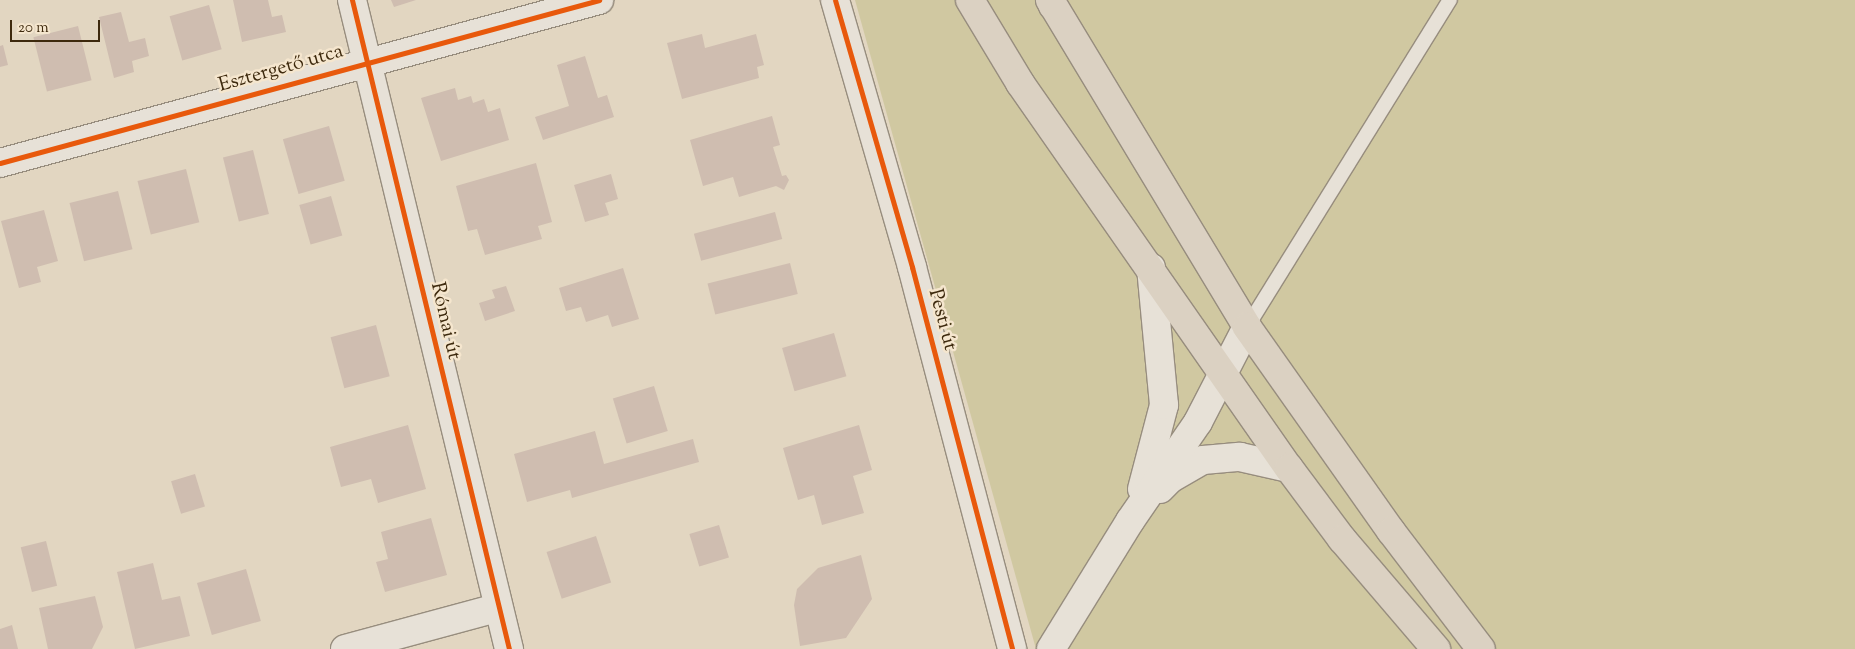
<!DOCTYPE html>
<meta charset="utf-8">
<style>
body{margin:0}
#map{position:relative;width:1855px;height:649px;overflow:hidden;background:#e2d6c1;font-family:"Sorts Mill Goudy",serif}
div>[style]{position:absolute}
.green>*{inset:0;background:#d0c8a1}
.building>*{inset:0;background:#cfbdb0;transform-origin:0 0}
.roads{filter:drop-shadow(1px 0 #978d7e) drop-shadow(-1px 0 #978d7e) drop-shadow(0 1px #978d7e) drop-shadow(0 -1px #978d7e)}
.lane>*{height:14px;margin:-7px;padding:0 7px;transform-origin:7px;border-radius:7px;background:#e7e1d7}
.street>*{height:28px;margin:-14px;padding:0 14px;transform-origin:14px;border-radius:14px;background:#e7e1d7}
.primary>*{height:28px;margin:-14px;padding:0 14px;transform-origin:14px;border-radius:14px;background:#dbd1c2}
.highway>*{height:28px;margin:-14px;padding:0 14px;transform-origin:14px;border-radius:14px;background:#dbd1c2}
.cycleway>*{height:5px;margin:-2.5px;padding:0 2.5px;transform-origin:2.5px;border-radius:2.5px;background:#e8590c}
span{translate:-50% -50%;white-space:nowrap;text-align:center;line-height:1.15;-webkit-text-stroke:5px #f5e6ce;paint-order:stroke}
.street-label{font-size:20px;color:#3d290d}
.scale{position:absolute;left:10px;top:20px;width:90px;height:22px;box-sizing:border-box;border:2px solid #3d290d;border-top:0;padding-left:6px;font-size:15px;line-height:18px;white-space:nowrap;color:#3d290d;-webkit-text-stroke:4px #f5e6ce;paint-order:stroke}
</style>
<div id="map">
<div class="green">
<div style="clip-path:polygon(855px 0,1855px 0,1855px 649px,1036px 649px)"></div>
</div>
<div class="building">
<div style="clip-path:polygon(233px 0,268px 0,272px 17px,282px 15px,286px 32px,242px 42px)"></div>
<div style="clip-path:polygon(391px 0,416px 0,394px 7px)"></div>
<div style="left:209px;top:5px;width:46px;height:41px;rotate:74deg"></div>
<div style="clip-path:polygon(121px 12px,129px 42px,145px 38px,149px 56px,132px 61px,134px 72px,114px 78px,99px 17px)"></div>
<div style="left:78px;top:26px;width:56px;height:46px;rotate:76deg"></div>
<div style="clip-path:polygon(702px 34px,705px 48px,756px 34px,764px 65px,757px 67px,759px 78px,682px 99px,667px 43px)"></div>
<div style="clip-path:polygon(3px 45px,8px 65px,0 67px,0 46px)"></div>
<div style="clip-path:polygon(585px 56px,598px 98px,607px 95px,614px 117px,543px 140px,535px 117px,569px 106px,557px 65px)"></div>
<div style="clip-path:polygon(455px 88px,458px 100px,471px 96px,473px 103px,484px 99px,488px 112px,500px 108px,509px 140px,441px 161px,421px 98px)"></div>
<div style="clip-path:polygon(772px 116px,780px 145px,773px 147px,782px 176px,786px 175px,789px 180px,784px 190px,776px 186px,739px 197px,733px 177px,703px 186px,690px 140px)"></div>
<div style="left:329px;top:126px;width:57px;height:48px;rotate:74deg"></div>
<div style="left:253px;top:150px;width:66px;height:31px;rotate:76deg"></div>
<div style="clip-path:polygon(536px 163px,552px 222px,538px 226px,542px 239px,485px 255px,477px 229px,468px 231px,456px 186px)"></div>
<div style="left:186px;top:169px;width:55px;height:50px;rotate:76deg"></div>
<div style="clip-path:polygon(611px 174px,618px 199px,605px 203px,609px 215px,585px 222px,574px 185px)"></div>
<div style="left:118px;top:191px;width:60px;height:50px;rotate:76deg"></div>
<div style="left:331px;top:196px;width:41px;height:33px;rotate:74deg"></div>
<div style="clip-path:polygon(44px 210px,58px 261px,37px 267px,41px 282px,19px 288px,1px 221px)"></div>
<div style="left:775px;top:212px;width:28px;height:84px;rotate:75deg"></div>
<div style="left:790px;top:263px;width:32px;height:85px;rotate:76deg"></div>
<div style="clip-path:polygon(623px 268px,639px 319px,612px 327px,608px 315px,586px 322px,581px 307px,566px 311px,559px 288px)"></div>
<div style="clip-path:polygon(506px 286px,515px 311px,485px 321px,479px 303px,495px 298px,492px 290px)"></div>
<div style="left:376px;top:325px;width:53px;height:47px;rotate:75deg"></div>
<div style="left:834px;top:333px;width:45px;height:54px;rotate:74deg"></div>
<div style="left:654px;top:386px;width:47px;height:43px;rotate:73deg"></div>
<div style="clip-path:polygon(408px 425px,426px 489px,378px 503px,371px 479px,341px 487px,330px 447px)"></div>
<div style="clip-path:polygon(859px 425px,872px 470px,853px 476px,864px 513px,822px 525px,814px 495px,798px 500px,783px 448px)"></div>
<div style="clip-path:polygon(595px 431px,604px 464px,693px 439px,699px 462px,572px 498px,570px 490px,527px 502px,514px 454px)"></div>
<div style="left:195px;top:474px;width:34px;height:25px;rotate:73deg"></div>
<div style="clip-path:polygon(431px 518px,447px 575px,385px 592px,376px 562px,388px 559px,381px 532px)"></div>
<div style="left:719px;top:525px;width:34px;height:31px;rotate:73deg"></div>
<div style="left:596px;top:536px;width:49px;height:52px;rotate:72deg"></div>
<div style="left:46px;top:541px;width:46px;height:26px;rotate:76deg"></div>
<div style="clip-path:polygon(861px 555px,872px 599px,846px 638px,800px 646px,794px 605px,797px 589px,818px 568px)"></div>
<div style="clip-path:polygon(153px 563px,162px 600px,180px 596px,190px 636px,135px 649px,117px 572px)"></div>
<div style="left:246px;top:569px;width:54px;height:51px;rotate:74deg"></div>
<div style="clip-path:polygon(95px 596px,103px 627px,92px 649px,48px 649px,39px 608px)"></div>
<div style="clip-path:polygon(12px 625px,18px 649px,0 649px,0 629px)"></div>
</div>
<div class="roads">
<div class="lane">
<div style="left:1247px;top:327px;width:385px;rotate:-58.2deg"></div>
</div>
<div class="street">
<div style="left:352px;top:0;width:668px;rotate:76.4deg"></div>
<div style="left:835px;top:0;width:278px;rotate:73.9deg"></div>
<div style="left:912px;top:267px;width:395px;rotate:75.3deg"></div>
<div style="left:0;top:163px;width:621px;rotate:-15.22deg"></div>
<div style="left:1142px;top:489px;width:87px;rotate:-75.3deg"></div>
<div style="left:1164px;top:405px;width:138px;rotate:-95.4deg"></div>
<div style="left:1160px;top:489px;width:14px;rotate:-45deg"></div>
<div style="left:1170px;top:479px;width:38px;rotate:-30deg"></div>
<div style="left:1203px;top:460px;width:37px;rotate:-5deg"></div>
<div style="left:1240px;top:457px;width:50px;rotate:12.7deg"></div>
<div style="left:345px;top:649px;width:157px;rotate:-15.1deg"></div>
<div style="left:1051px;top:649px;width:150px;rotate:-58.3deg"></div>
<div style="left:1130px;top:521px;width:120px;rotate:-55.5deg"></div>
<div style="left:1198px;top:422px;width:107px;rotate:-62.7deg"></div>
</div>
<div class="primary">
<div style="left:970px;top:0;width:97px;rotate:58.9deg"></div>
<div style="left:1020px;top:83px;width:470px;rotate:55.1deg"></div>
<div style="left:1289px;top:468px;width:89px;rotate:53.3deg"></div>
<div style="left:1342px;top:539px;width:145px;rotate:49.5deg"></div>
<div style="left:1050px;top:0;width:382px;rotate:58.9deg"></div>
<div style="left:1247px;top:327px;width:250px;rotate:54.8deg"></div>
<div style="left:1391px;top:531px;width:148px;rotate:52.7deg"></div>
</div>
<div class="highway">
<div style="left:1051px;top:0;width:6px;rotate:72deg"></div>
</div>
</div>
<div class="cycleway">
<div style="left:352px;top:0;width:668px;rotate:76.4deg"></div>
<div style="left:835px;top:0;width:278px;rotate:73.9deg"></div>
<div style="left:912px;top:267px;width:395px;rotate:75.3deg"></div>
<div style="left:0;top:163px;width:621px;rotate:-15.22deg"></div>
</div>
<div class="street-label">
<span style="left:281px;top:69px;rotate:-16deg">Esztergető utca</span>
<span style="left:942px;top:320px;rotate:75deg">Pesti út</span>
<span style="left:445px;top:321px;rotate:77deg">Római út</span>
</div>
<div class="scale">20 m</div>
</div>
